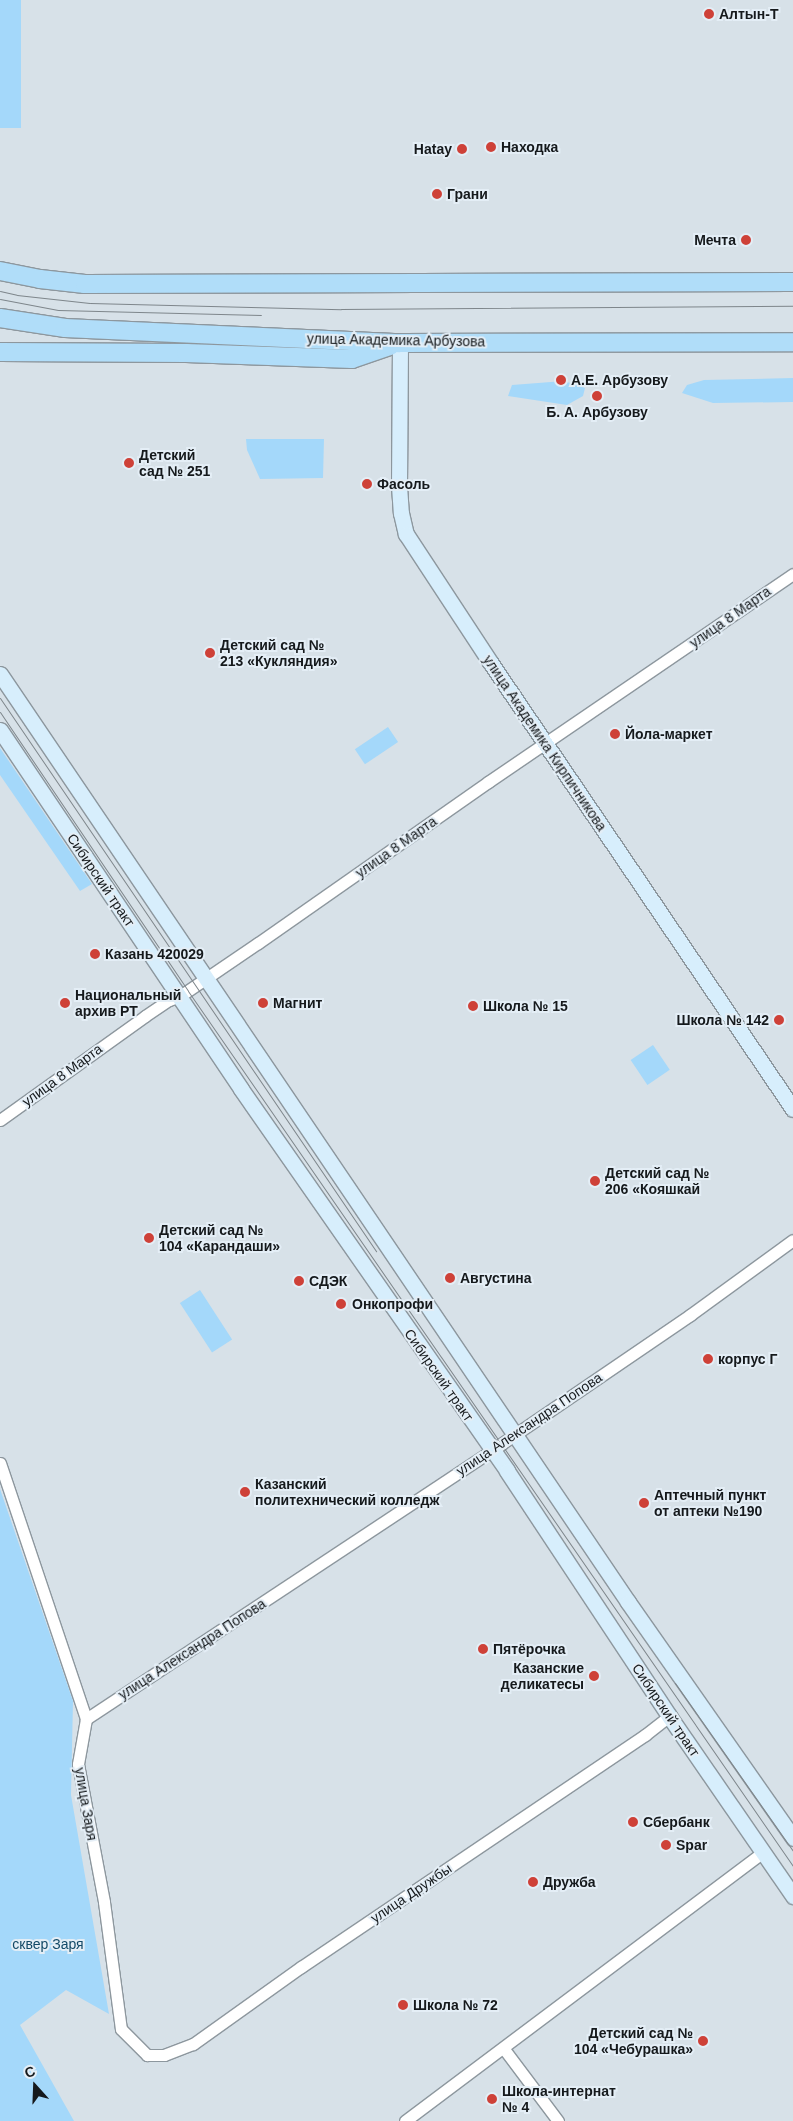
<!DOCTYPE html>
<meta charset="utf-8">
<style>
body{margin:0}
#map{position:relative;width:793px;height:2121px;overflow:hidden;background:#d7e1e8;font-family:Helvetica,sans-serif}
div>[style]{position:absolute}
.green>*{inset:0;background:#a4d8fa;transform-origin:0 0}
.roads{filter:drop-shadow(1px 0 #8d979e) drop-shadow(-1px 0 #8d979e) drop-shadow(0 1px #8d979e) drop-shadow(0 -1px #8d979e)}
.street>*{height:11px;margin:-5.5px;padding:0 5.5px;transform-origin:5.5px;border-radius:5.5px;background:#fff}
.secondary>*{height:15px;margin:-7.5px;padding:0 7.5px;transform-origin:7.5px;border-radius:7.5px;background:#d7eefc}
.primary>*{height:18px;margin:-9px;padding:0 9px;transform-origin:9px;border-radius:9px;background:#b0ddf9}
.tram>*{height:1px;margin:-0.5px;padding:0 0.5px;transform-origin:0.5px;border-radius:0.5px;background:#7e868b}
.dots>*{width:14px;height:14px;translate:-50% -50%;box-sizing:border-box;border:2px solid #e4eef6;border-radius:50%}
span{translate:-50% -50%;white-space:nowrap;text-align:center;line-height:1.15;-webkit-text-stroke:4px #e4eef6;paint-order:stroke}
.poi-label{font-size:14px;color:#15191c;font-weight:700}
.left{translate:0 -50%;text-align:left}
.right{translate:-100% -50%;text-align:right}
.street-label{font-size:14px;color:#15191c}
.park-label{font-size:14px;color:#134a68}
.north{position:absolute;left:10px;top:2061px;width:50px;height:50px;-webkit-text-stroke:4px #e4eef6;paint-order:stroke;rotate:340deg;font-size:14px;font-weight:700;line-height:20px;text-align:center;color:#15191c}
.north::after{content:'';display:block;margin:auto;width:18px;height:22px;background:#15191c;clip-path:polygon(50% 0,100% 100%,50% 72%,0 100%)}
</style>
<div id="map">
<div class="green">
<div style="left:0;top:0;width:21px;height:128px"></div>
<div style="clip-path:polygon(793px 378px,793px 402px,713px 403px,682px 393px,687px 385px,704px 380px)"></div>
<div style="clip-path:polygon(564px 381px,585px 388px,583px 396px,567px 405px,508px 396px,512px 385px)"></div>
<div style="clip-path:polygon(246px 439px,324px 439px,323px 478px,260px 479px,247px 450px)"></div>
<div style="left:388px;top:727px;width:18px;height:40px;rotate:56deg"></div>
<div style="clip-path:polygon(0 748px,92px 884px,80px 891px,0 775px)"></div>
<div style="left:653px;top:1045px;width:30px;height:27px;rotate:56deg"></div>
<div style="left:200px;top:1290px;width:59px;height:24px;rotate:57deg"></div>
<div style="clip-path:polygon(0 1489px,73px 1701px,71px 1795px,109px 2014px,66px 1990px,20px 2025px,74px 2121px,0 2121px)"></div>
</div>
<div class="roads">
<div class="street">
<div style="left:0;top:1120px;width:178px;rotate:-35.6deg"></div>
<div style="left:145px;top:1016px;width:29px;rotate:-34deg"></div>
<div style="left:169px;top:1000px;width:12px;rotate:-20deg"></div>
<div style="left:180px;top:996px;width:94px;rotate:-34.2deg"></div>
<div style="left:258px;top:943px;width:281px;rotate:-35deg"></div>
<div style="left:488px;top:782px;width:369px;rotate:-34.3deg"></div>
<div style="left:0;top:1463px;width:270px;rotate:71.4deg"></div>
<div style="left:86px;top:1719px;width:46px;rotate:100.1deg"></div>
<div style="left:78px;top:1764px;width:140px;rotate:79.3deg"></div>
<div style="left:104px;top:1902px;width:128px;rotate:82.4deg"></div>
<div style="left:121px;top:2029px;width:37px;rotate:45deg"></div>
<div style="left:147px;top:2055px;width:17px"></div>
<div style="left:164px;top:2055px;width:31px;rotate:-21deg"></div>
<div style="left:193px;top:2044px;width:133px;rotate:-35.5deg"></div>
<div style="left:301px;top:1967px;width:415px;rotate:-34deg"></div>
<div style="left:645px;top:1735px;width:31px;rotate:-38deg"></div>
<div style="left:86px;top:1719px;width:498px;rotate:-33.5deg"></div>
<div style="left:501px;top:1444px;width:229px;rotate:-34.3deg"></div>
<div style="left:690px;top:1315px;width:127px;rotate:-36.1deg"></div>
<div style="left:504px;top:2049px;width:90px;rotate:53.1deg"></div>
<div style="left:405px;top:2121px;width:446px;rotate:-36.9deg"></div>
</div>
<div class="secondary">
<div style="left:400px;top:343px;width:143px;rotate:90.4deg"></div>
<div style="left:399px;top:486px;width:27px;rotate:86deg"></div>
<div style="left:401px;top:513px;width:22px;rotate:77deg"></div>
<div style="left:406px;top:534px;width:153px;rotate:56.7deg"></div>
<div style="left:490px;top:662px;width:540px;rotate:55.87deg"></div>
<div style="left:0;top:674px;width:1121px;rotate:55.91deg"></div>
<div style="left:628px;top:1602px;width:288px;rotate:55deg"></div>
<div style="left:0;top:730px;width:432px;rotate:56.1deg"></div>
<div style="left:241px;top:1089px;width:465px;rotate:55.1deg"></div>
<div style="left:507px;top:1471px;width:294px;rotate:56.5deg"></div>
<div style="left:669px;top:1716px;width:219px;rotate:55.4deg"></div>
</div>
<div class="primary">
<div style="left:0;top:271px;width:41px;rotate:11.3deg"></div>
<div style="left:40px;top:279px;width:45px;rotate:6.3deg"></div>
<div style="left:85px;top:284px;width:708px;rotate:-0.16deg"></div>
<div style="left:0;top:318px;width:66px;rotate:8.7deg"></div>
<div style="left:65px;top:328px;width:335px;rotate:2.6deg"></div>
<div style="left:400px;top:343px;width:393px;rotate:-0.1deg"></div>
<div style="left:0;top:352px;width:186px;rotate:0.3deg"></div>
<div style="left:186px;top:353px;width:166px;rotate:2.1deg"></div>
<div style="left:352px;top:359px;width:40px;rotate:-18.9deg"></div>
</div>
</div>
<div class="tram">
<div style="left:0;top:291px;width:17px;rotate:13deg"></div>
<div style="left:17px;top:295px;width:73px;rotate:6.3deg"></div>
<div style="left:90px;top:303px;width:251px;rotate:1.4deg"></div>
<div style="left:341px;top:309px;width:452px;rotate:-0.4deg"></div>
<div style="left:0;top:299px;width:59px;rotate:10.7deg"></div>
<div style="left:58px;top:310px;width:203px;rotate:1.4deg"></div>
<div style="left:0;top:698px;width:669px;rotate:55.79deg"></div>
<div style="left:0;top:712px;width:336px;rotate:56deg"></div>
<div style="left:188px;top:991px;width:1064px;rotate:55.34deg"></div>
<div style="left:675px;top:1683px;width:205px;rotate:54.9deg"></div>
</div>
<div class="dots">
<div style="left:709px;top:14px;background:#ce4138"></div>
<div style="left:491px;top:147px;background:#ce4138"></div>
<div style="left:462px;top:149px;background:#ce4138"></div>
<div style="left:437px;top:194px;background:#ce4138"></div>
<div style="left:746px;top:240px;background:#ce4138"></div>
<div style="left:561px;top:380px;background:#ce4138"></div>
<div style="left:597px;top:396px;background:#ce4138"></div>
<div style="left:129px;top:463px;background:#ce4138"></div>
<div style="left:367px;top:484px;background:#ce4138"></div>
<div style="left:210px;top:653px;background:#ce4138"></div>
<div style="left:615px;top:734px;background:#ce4138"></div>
<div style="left:95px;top:954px;background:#ce4138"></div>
<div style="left:65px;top:1003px;background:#ce4138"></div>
<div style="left:263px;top:1003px;background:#ce4138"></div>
<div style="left:473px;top:1006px;background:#ce4138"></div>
<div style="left:779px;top:1020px;background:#ce4138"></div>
<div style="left:595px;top:1181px;background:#ce4138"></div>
<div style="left:149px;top:1238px;background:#ce4138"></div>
<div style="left:450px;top:1278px;background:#ce4138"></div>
<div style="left:299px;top:1281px;background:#ce4138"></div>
<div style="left:341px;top:1304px;background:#ce4138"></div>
<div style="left:708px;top:1359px;background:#ce4138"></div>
<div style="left:245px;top:1492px;background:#ce4138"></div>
<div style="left:644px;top:1503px;background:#ce4138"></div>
<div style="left:483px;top:1649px;background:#ce4138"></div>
<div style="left:594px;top:1676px;background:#ce4138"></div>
<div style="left:633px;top:1822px;background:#ce4138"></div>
<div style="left:666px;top:1845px;background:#ce4138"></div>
<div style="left:533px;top:1882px;background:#ce4138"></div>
<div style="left:403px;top:2005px;background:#ce4138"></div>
<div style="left:703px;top:2041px;background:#ce4138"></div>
<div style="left:492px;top:2099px;background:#ce4138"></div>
</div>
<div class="poi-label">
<span class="left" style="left:719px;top:14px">Алтын-Т</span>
<span class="left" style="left:501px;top:147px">Находка</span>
<span class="right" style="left:452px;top:149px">Hatay</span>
<span class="left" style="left:447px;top:194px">Грани</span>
<span class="right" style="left:736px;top:240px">Мечта</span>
<span class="left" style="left:571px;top:380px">А.Е. Арбузову</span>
<span style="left:597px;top:412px">Б. А. Арбузову</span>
<span class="left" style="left:139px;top:463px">Детский<br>сад № 251</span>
<span class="left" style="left:377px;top:484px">Фасоль</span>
<span class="left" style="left:220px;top:653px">Детский сад №<br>213 «Кукляндия»</span>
<span class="left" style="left:625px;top:734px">Йола-маркет</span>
<span class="left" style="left:105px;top:954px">Казань 420029</span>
<span class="left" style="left:75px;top:1003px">Национальный<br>архив РТ</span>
<span class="left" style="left:273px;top:1003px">Магнит</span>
<span class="left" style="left:483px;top:1006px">Школа № 15</span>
<span class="right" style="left:769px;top:1020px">Школа № 142</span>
<span class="left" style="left:605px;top:1181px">Детский сад №<br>206 «Кояшкай</span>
<span class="left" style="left:159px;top:1238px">Детский сад №<br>104 «Карандаши»</span>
<span class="left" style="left:460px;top:1278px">Августина</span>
<span class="left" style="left:309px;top:1281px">СДЭК</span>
<span class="left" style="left:352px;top:1304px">Онкопрофи</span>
<span class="left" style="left:718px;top:1359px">корпус Г</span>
<span class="left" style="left:255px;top:1492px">Казанский<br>политехнический колледж</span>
<span class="left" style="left:654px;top:1503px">Аптечный пункт<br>от аптеки №190</span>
<span class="left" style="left:493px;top:1649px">Пятёрочка</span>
<span class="right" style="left:584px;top:1676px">Казанские<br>деликатесы</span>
<span class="left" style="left:643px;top:1822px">Сбербанк</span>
<span class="left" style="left:676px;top:1845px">Spar</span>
<span class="left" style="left:543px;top:1882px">Дружба</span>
<span class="left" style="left:413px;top:2005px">Школа № 72</span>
<span class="right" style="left:693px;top:2041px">Детский сад №<br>104 «Чебурашка»</span>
<span class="left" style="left:502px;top:2099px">Школа-интернат<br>№ 4</span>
</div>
<div class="street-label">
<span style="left:396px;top:340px;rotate:1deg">улица Академика Арбузова</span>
<span style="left:730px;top:617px;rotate:-35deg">улица 8 Марта</span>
<span style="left:545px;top:743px;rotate:56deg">улица Академика Кирпичникова</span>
<span style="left:396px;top:847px;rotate:-35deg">улица 8 Марта</span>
<span style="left:101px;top:880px;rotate:56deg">Сибирский тракт</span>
<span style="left:62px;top:1075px;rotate:-36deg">улица 8 Марта</span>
<span style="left:439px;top:1375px;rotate:55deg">Сибирский тракт</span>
<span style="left:529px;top:1424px;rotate:-34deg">улица Александра Попова</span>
<span style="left:192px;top:1649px;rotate:-33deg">улица Александра Попова</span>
<span style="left:666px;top:1710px;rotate:56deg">Сибирский тракт</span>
<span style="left:86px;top:1804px;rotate:80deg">улица Заря</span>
<span style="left:411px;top:1893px;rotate:-34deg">улица Дружбы</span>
</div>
<div class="park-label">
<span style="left:48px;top:1944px">сквер Заря</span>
</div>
<div class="north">С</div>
</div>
